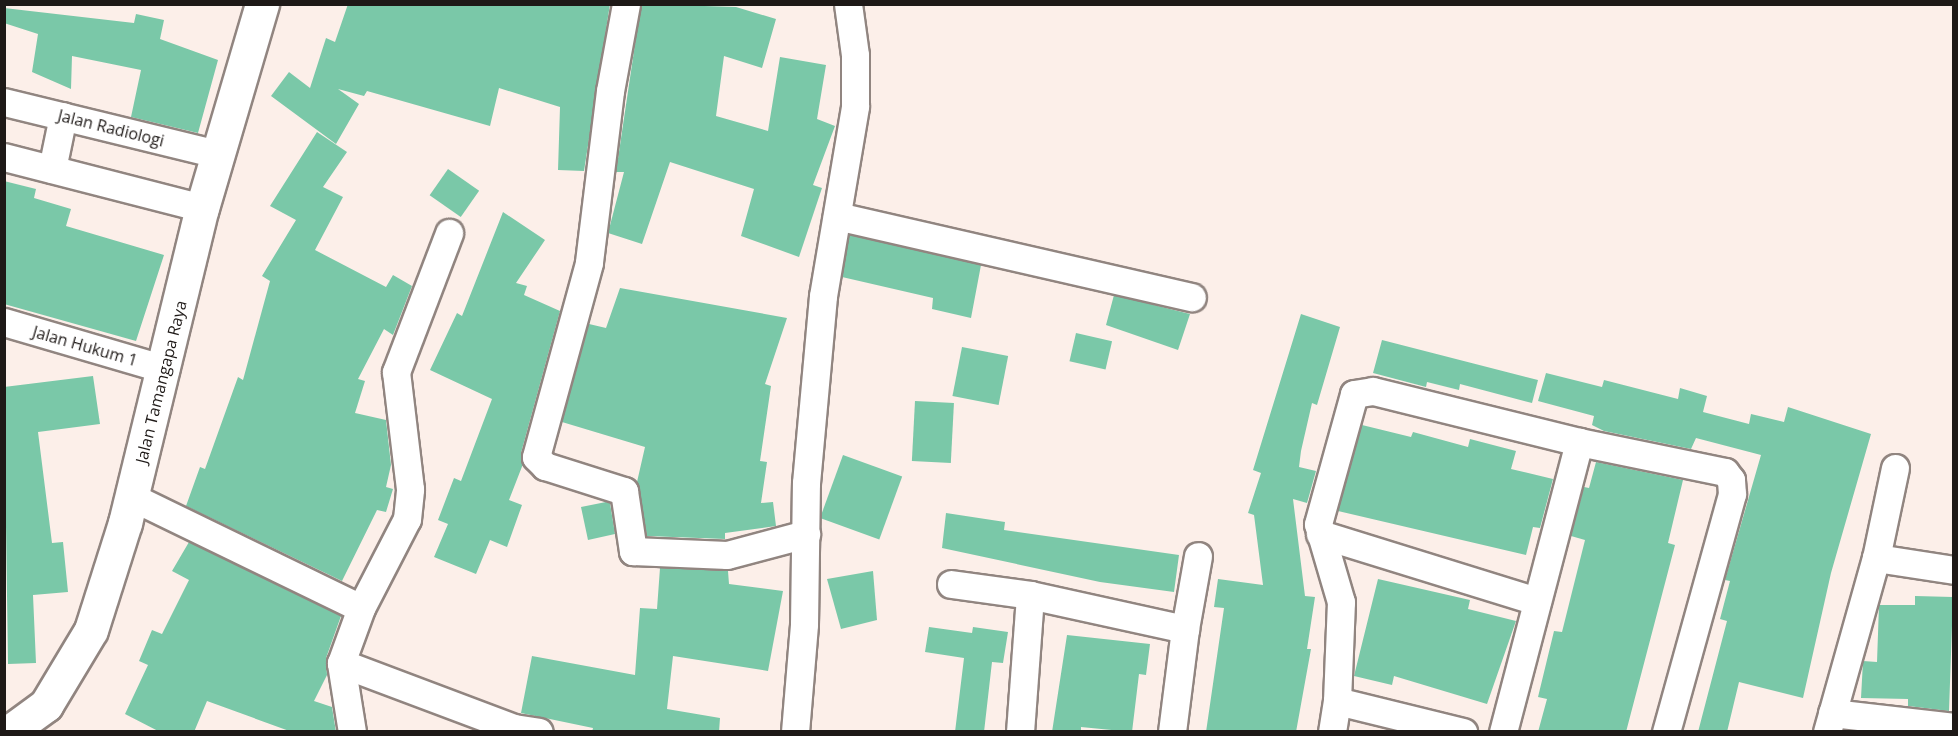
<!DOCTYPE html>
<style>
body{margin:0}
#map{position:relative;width:1958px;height:736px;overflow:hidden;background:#fcefe9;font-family:"Open Sans",sans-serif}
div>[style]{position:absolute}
.building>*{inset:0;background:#7ac8a8;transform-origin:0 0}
.roads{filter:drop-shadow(2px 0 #918580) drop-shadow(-2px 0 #918580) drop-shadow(0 2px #918580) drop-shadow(0 -2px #918580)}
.street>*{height:27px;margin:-13.5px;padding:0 13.5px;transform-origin:13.5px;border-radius:13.5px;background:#fff}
.primary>*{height:33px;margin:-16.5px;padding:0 16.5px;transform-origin:16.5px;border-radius:16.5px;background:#fff}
span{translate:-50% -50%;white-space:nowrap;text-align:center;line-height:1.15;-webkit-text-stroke:5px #fff;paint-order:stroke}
.street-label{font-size:16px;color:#1e1917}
.frame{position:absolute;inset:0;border:6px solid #1e1917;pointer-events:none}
</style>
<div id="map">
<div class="building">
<div style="clip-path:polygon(348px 4px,610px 4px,584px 171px,558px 170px,560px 107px,499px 88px,490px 126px,367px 91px,364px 96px,338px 89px,359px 104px,336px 144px,271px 96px,289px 72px,310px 88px,326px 38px,335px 42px)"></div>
<div style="clip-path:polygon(641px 4px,736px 7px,776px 19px,762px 68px,724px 56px,716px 116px,768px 131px,780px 57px,826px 65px,817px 119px,835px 126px,813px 185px,822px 188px,799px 257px,741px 236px,754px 189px,670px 162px,642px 244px,608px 233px,624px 172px,616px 172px)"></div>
<div style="clip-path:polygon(4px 8px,134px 23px,136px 14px,164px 20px,160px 39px,218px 60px,198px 133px,131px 117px,141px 70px,72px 56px,71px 89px,32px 72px,38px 34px,4px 23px)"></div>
<div style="clip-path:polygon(317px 132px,347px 152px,323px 187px,343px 197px,315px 250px,386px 287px,393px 275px,412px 286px,393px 335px,384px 329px,358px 379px,365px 381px,355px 413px,386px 420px,391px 465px,386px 487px,393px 489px,386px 512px,377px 510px,342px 581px,186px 506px,200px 467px,205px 469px,238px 377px,243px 380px,270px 281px,262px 276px,296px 220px,270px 206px)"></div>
<div style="left:448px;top:169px;width:38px;height:32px;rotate:35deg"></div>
<div style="clip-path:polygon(4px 181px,36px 189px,34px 198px,71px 209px,66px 226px,164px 255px,136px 341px,4px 304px)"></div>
<div style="clip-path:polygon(503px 212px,545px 240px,516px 283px,527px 286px,524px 295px,560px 311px,521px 453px,523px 464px,509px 500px,522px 505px,507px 547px,490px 540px,476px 574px,434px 557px,448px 524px,438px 520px,454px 478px,461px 481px,492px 399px,430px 370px,457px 313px,462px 316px)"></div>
<div style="clip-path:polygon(849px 235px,981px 265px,971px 318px,932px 309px,933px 298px,842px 277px)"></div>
<div style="clip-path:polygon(620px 288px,787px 318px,765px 384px,771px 386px,760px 461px,767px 462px,761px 503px,773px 502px,776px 526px,725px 533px,725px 539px,647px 536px,637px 482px,645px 447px,562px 422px,589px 324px,606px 328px)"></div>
<div style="clip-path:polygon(1114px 295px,1190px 314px,1178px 350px,1106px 325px)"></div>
<div style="clip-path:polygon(1301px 314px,1340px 327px,1317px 405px,1312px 403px,1301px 451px,1299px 467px,1316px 471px,1307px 503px,1293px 499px,1305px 596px,1315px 597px,1307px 649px,1311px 649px,1296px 732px,1206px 732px,1224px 608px,1214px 607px,1218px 579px,1263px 585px,1254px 515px,1248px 513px,1261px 473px,1253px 470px)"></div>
<div style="left:1076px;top:333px;width:37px;height:29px;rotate:13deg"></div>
<div style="clip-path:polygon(1382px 340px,1538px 380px,1532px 403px,1460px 384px,1459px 390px,1427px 382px,1426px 387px,1373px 373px)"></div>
<div style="left:962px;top:347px;width:47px;height:50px;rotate:11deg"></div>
<div style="clip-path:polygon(1546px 373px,1602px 387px,1604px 380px,1678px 399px,1680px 388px,1707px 396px,1703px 412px,1749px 424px,1751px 414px,1784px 422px,1788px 407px,1871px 434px,1831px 573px,1803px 698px,1739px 682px,1727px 732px,1698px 732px,1727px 621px,1720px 619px,1730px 581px,1725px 580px,1761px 455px,1696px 438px,1691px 449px,1604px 431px,1592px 425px,1594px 416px,1538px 401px)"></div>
<div style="clip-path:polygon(93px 376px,100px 424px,38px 432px,52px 543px,63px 542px,68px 592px,33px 595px,36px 663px,8px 664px,4px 387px)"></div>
<div style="left:915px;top:401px;width:39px;height:60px;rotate:3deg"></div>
<div style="clip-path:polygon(1362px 425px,1411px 437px,1413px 432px,1468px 447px,1470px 439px,1516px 451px,1511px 469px,1553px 479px,1540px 528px,1533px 527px,1526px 555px,1338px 511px)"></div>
<div style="left:843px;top:455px;width:63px;height:67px;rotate:20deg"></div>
<div style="clip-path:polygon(1596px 462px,1683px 480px,1668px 543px,1675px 545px,1626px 732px,1538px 732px,1547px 699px,1538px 697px,1554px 631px,1562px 632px,1585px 540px,1571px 536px,1584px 487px,1589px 488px)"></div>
<div style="clip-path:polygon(606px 502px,610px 503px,615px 534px,588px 540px,581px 507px)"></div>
<div style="clip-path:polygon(946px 513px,1005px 522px,1004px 530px,1179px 555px,1174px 592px,1100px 582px,942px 548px)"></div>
<div style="clip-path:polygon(189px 542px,341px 616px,326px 658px,327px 675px,314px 701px,332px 707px,336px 732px,292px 732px,207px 701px,194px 732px,160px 732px,125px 714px,148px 665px,139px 661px,152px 630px,162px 634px,189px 580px,172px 571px)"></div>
<div style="clip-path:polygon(660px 568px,728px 571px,729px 584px,783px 591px,768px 671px,673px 656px,667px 709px,720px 718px,719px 732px,592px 732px,593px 728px,521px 713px,532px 656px,635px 675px,640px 608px,657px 609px)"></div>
<div style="clip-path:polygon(873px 571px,877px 620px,841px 629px,827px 579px)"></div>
<div style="clip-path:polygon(1378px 579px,1470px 600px,1468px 609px,1516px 621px,1487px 704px,1394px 676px,1392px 685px,1354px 676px)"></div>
<div style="clip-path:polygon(1915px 596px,1953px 597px,1949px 711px,1908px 706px,1908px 699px,1861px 698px,1863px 661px,1877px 662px,1879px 605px,1915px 605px)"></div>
<div style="clip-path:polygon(929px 627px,972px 633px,973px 627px,1008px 632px,1003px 663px,992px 662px,984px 732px,955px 732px,964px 658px,925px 652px)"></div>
<div style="clip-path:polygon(1067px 635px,1150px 644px,1146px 675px,1139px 674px,1132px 732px,1081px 727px,1081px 732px,1052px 732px)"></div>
</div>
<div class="roads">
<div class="street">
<div style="left:626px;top:4px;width:88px;rotate:100.4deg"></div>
<div style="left:610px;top:91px;width:173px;rotate:97deg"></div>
<div style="left:589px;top:263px;width:201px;rotate:105.3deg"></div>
<div style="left:536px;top:457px;width:13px;rotate:45deg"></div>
<div style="left:545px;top:466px;width:83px;rotate:17.6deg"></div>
<div style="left:624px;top:491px;width:61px;rotate:81.5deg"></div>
<div style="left:633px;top:551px;width:94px;rotate:2.4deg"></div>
<div style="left:727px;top:555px;width:82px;rotate:-14.9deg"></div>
<div style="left:4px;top:102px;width:220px;rotate:13.7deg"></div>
<div style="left:4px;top:157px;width:204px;rotate:14.4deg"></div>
<div style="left:52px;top:169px;width:54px;rotate:-78.3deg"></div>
<div style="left:837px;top:216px;width:364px;rotate:12.9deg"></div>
<div style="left:4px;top:322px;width:168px;rotate:16.3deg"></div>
<div style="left:132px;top:497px;width:254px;rotate:25.9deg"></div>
<div style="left:1320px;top:534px;width:227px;rotate:17.2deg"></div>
<div style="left:1876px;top:558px;width:79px;rotate:8.7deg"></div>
<div style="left:951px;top:584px;width:80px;rotate:7.9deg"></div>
<div style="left:1030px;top:595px;width:159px;rotate:12.4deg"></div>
<div style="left:1185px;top:629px;width:104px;rotate:97.2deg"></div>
<div style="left:1185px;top:629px;width:74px;rotate:-79.9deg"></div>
<div style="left:341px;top:663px;width:185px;rotate:20.6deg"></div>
<div style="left:514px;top:728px;width:25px;rotate:9deg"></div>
<div style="left:1337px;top:701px;width:130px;rotate:13.8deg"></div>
<div style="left:1832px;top:713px;width:123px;rotate:6.5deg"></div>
<div style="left:352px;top:732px;width:70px;rotate:-99.1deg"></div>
<div style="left:341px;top:663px;width:59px;rotate:-70deg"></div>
<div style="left:361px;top:608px;width:100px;rotate:-62.7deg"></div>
<div style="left:407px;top:519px;width:30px;rotate:-84deg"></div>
<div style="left:410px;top:489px;width:118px;rotate:-96.8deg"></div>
<div style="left:396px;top:372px;width:149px;rotate:-69.1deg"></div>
<div style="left:795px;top:732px;width:108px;rotate:-85.2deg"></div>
<div style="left:804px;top:624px;width:141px;rotate:-89.2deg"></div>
<div style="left:806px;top:483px;width:188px;rotate:-84.8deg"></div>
<div style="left:823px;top:296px;width:193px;rotate:-80.4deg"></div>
<div style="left:855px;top:106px;width:51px;rotate:-90deg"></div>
<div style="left:855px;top:55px;width:51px;rotate:-97.8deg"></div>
<div style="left:1020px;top:732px;width:137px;rotate:-85.8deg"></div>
<div style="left:1332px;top:732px;width:31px;rotate:-81deg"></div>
<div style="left:1337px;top:701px;width:99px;rotate:-87.7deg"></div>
<div style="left:1341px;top:602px;width:81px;rotate:-106.4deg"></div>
<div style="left:1318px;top:524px;width:135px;rotate:-74.5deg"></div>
<div style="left:1354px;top:394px;width:19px;rotate:-9deg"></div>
<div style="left:1373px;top:391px;width:212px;rotate:13.9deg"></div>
<div style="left:1503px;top:732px;width:300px;rotate:-75.3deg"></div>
<div style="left:1579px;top:442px;width:149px;rotate:11.6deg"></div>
<div style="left:1725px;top:472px;width:10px;rotate:53deg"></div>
<div style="left:1731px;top:480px;width:14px;rotate:86deg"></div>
<div style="left:1732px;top:494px;width:247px;rotate:105.5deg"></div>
<div style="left:1827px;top:732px;width:181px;rotate:-74.3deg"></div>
<div style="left:1876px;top:558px;width:92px;rotate:-78.1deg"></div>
</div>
<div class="primary">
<div style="left:9px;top:732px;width:46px;rotate:-36.1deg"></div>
<div style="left:46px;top:705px;width:87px;rotate:-59deg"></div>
<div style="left:91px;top:630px;width:112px;rotate:-72.4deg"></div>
<div style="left:125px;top:523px;width:324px;rotate:-76.3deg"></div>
<div style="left:202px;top:208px;width:213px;rotate:-73.6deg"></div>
</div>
</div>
<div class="street-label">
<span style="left:111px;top:128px;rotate:14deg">Jalan Radiologi</span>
<span style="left:85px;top:346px;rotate:16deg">Jalan Hukum 1</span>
<span style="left:161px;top:382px;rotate:-76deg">Jalan Tamangapa Raya</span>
</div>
<div class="frame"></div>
</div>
